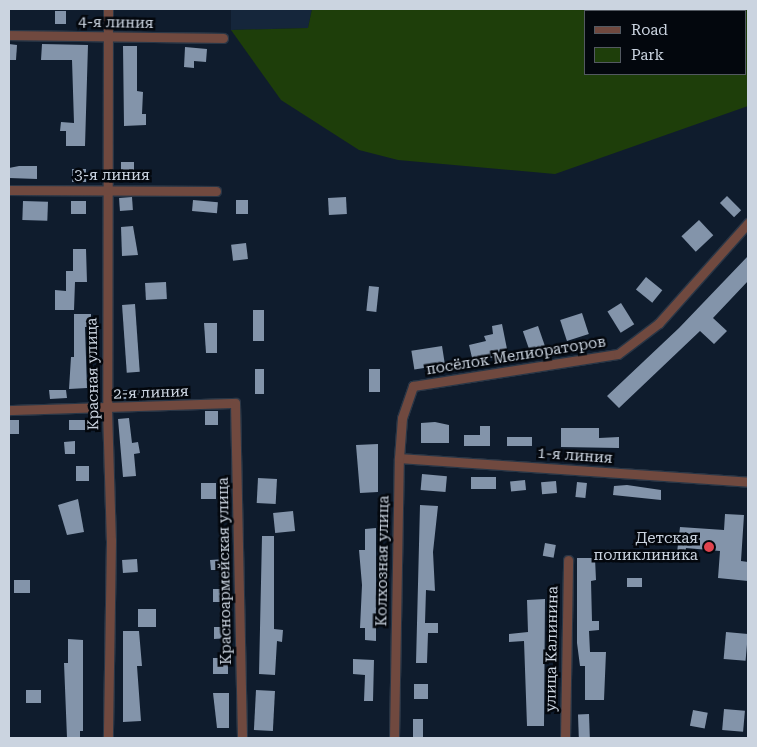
<!DOCTYPE html>
<meta charset="utf-8">
<style>
body{margin:0}
#map{position:relative;width:757px;height:747px;overflow:hidden;background:#0f1c2d;font-family:"Roboto Serif",serif}
div>[style]{position:absolute}
.built>*{inset:0;background:#15263b}
.green>*{inset:0;background:#1e3e0a}
.building>*{inset:0;background:#8394aa;transform-origin:0 0}
.roads{filter:drop-shadow(1px 0 #293646) drop-shadow(-1px 0 #293646) drop-shadow(0 1px #293646) drop-shadow(0 -1px #293646)}
.minor>*{height:9px;margin:-4.5px;padding:0 4.5px;transform-origin:4.5px;border-radius:4.5px;background:#70493f}
.dots>*{width:14px;height:14px;translate:-50% -50%;box-sizing:border-box;border:2px solid #03070d;border-radius:50%}
span{translate:-50% -50%;white-space:nowrap;text-align:center;line-height:1.15;-webkit-text-stroke:5px #03070d;paint-order:stroke}
.street-label{font-size:15px;color:#cbd4e0}
.poi-label{font-size:15px;color:#cbd4e0}
.right{translate:-100% -50%;text-align:right}
.frame{position:absolute;inset:0;border:10px solid #cbd4e0;pointer-events:none}
.legend{position:absolute;left:584px;top:10px;width:162px;height:65px;box-sizing:border-box;background:#03070d;border:1px solid #535961;margin:0;padding:6px 9px;list-style:none;font-size:15px;color:#cbd4e0}
.legend li{display:flex;align-items:center;gap:10px;height:25px}
.legend b{width:25px;border:1px solid #535961}
</style>
<div id="map">
<div class="built">
<div style="clip-path:polygon(231px 9px,312px 9px,308px 28px,231px 30px)"></div>
</div>
<div class="green">
<div style="clip-path:polygon(evenodd,312px 9px,748px 9px,748px 106px,555px 174px,398px 160px,359px 150px,281px 100px,231px 30px,308px 28px,312px 9px,586px 11px,746px 11px,746px 74px,586px 74px,586px 11px)"></div>
</div>
<div class="building">
<div style="left:55px;top:11px;width:11px;height:13px"></div>
<div style="clip-path:polygon(9px 44px,17px 45px,16px 60px,9px 60px)"></div>
<div style="clip-path:polygon(42px 44px,88px 45px,85px 146px,66px 146px,66px 131px,60px 131px,61px 122px,74px 123px,72px 60px,41px 60px)"></div>
<div style="clip-path:polygon(123px 46px,137px 46px,137px 91px,143px 92px,142px 114px,146px 114px,146px 125px,124px 126px)"></div>
<div style="clip-path:polygon(185px 47px,207px 49px,206px 62px,194px 61px,194px 68px,184px 67px)"></div>
<div style="left:121px;top:162px;width:13px;height:18px"></div>
<div style="clip-path:polygon(19px 166px,37px 166px,37px 179px,9px 178px,9px 168px)"></div>
<div style="left:72px;top:169px;width:14px;height:13px"></div>
<div style="left:727px;top:196px;width:20px;height:10px;rotate:45deg"></div>
<div style="left:132px;top:197px;width:13px;height:13px;rotate:86deg"></div>
<div style="left:346px;top:197px;width:17px;height:18px;rotate:87deg"></div>
<div style="left:193px;top:200px;width:25px;height:11px;rotate:5deg"></div>
<div style="left:236px;top:200px;width:12px;height:14px"></div>
<div style="left:23px;top:201px;width:25px;height:19px;rotate:2deg"></div>
<div style="left:71px;top:201px;width:15px;height:13px"></div>
<div style="left:699px;top:220px;width:21px;height:24px;rotate:47deg"></div>
<div style="clip-path:polygon(133px 226px,138px 255px,122px 256px,121px 227px)"></div>
<div style="left:246px;top:243px;width:16px;height:15px;rotate:83deg"></div>
<div style="clip-path:polygon(73px 249px,86px 249px,87px 282px,75px 282px,74px 310px,55px 310px,55px 290px,66px 291px,66px 271px,73px 271px)"></div>
<div style="clip-path:polygon(748px 256px,748px 281px,713px 318px,727px 331px,714px 344px,700px 331px,619px 408px,607px 396px,679px 328px)"></div>
<div style="left:646px;top:277px;width:21px;height:16px;rotate:39deg"></div>
<div style="left:166px;top:282px;width:17px;height:21px;rotate:87deg"></div>
<div style="left:369px;top:286px;width:10px;height:25px;rotate:6deg"></div>
<div style="left:621px;top:303px;width:25px;height:16px;rotate:58deg"></div>
<div style="left:135px;top:304px;width:68px;height:13px;rotate:86deg"></div>
<div style="left:253px;top:310px;width:11px;height:31px"></div>
<div style="left:582px;top:313px;width:22px;height:23px;rotate:72deg"></div>
<div style="clip-path:polygon(74px 314px,91px 314px,91px 327px,85px 327px,87px 388px,69px 389px,71px 357px,74px 357px)"></div>
<div style="clip-path:polygon(204px 323px,217px 323px,217px 353px,206px 353px)"></div>
<div style="clip-path:polygon(502px 324px,508px 354px,473px 362px,469px 345px,486px 341px,484px 336px,493px 334px,492px 326px)"></div>
<div style="left:538px;top:326px;width:21px;height:16px;rotate:71deg"></div>
<div style="left:442px;top:346px;width:19px;height:31px;rotate:81deg"></div>
<div style="left:255px;top:369px;width:9px;height:25px"></div>
<div style="left:369px;top:369px;width:11px;height:23px"></div>
<div style="clip-path:polygon(49px 390px,66px 390px,67px 398px,50px 399px)"></div>
<div style="left:154px;top:390px;width:9px;height:31px;rotate:90deg"></div>
<div style="left:205px;top:411px;width:13px;height:14px"></div>
<div style="clip-path:polygon(129px 418px,132px 443px,138px 442px,140px 453px,134px 454px,136px 476px,123px 477px,118px 419px)"></div>
<div style="left:19px;top:420px;width:14px;height:10px;rotate:90deg"></div>
<div style="left:85px;top:420px;width:10px;height:16px;rotate:90deg"></div>
<div style="clip-path:polygon(435px 422px,449px 425px,449px 443px,421px 443px,421px 423px)"></div>
<div style="clip-path:polygon(480px 426px,490px 426px,490px 446px,464px 446px,464px 435px,480px 435px)"></div>
<div style="clip-path:polygon(561px 428px,599px 428px,599px 438px,619px 437px,619px 448px,561px 447px)"></div>
<div style="left:507px;top:437px;width:25px;height:9px"></div>
<div style="clip-path:polygon(75px 441px,75px 454px,65px 454px,64px 442px)"></div>
<div style="clip-path:polygon(378px 444px,378px 492px,360px 493px,356px 445px)"></div>
<div style="left:76px;top:466px;width:13px;height:15px"></div>
<div style="left:422px;top:474px;width:25px;height:16px;rotate:5deg"></div>
<div style="left:471px;top:477px;width:25px;height:12px"></div>
<div style="left:258px;top:478px;width:19px;height:25px;rotate:3deg"></div>
<div style="left:525px;top:480px;width:10px;height:15px;rotate:84deg"></div>
<div style="left:556px;top:481px;width:12px;height:15px;rotate:85deg"></div>
<div style="left:577px;top:482px;width:10px;height:15px;rotate:6deg"></div>
<div style="left:201px;top:483px;width:15px;height:16px"></div>
<div style="clip-path:polygon(627px 485px,661px 490px,661px 500px,613px 495px,614px 486px)"></div>
<div style="clip-path:polygon(78px 499px,84px 532px,67px 535px,58px 505px)"></div>
<div style="clip-path:polygon(420px 505px,438px 506px,433px 552px,435px 591px,426px 590px,425px 623px,438px 623px,438px 633px,428px 633px,427px 663px,416px 663px)"></div>
<div style="left:293px;top:511px;width:20px;height:20px;rotate:84deg"></div>
<div style="clip-path:polygon(725px 514px,744px 515px,741px 561px,748px 562px,748px 581px,718px 578px,720px 551px,686px 548px,685px 562px,676px 561px,680px 527px,724px 530px)"></div>
<div style="clip-path:polygon(376px 528px,376px 641px,365px 640px,365px 628px,360px 628px,362px 585px,359px 550px,365px 550px,365px 529px)"></div>
<div style="clip-path:polygon(262px 536px,274px 536px,274px 629px,283px 630px,282px 642px,277px 641px,275px 675px,259px 674px)"></div>
<div style="left:545px;top:543px;width:11px;height:13px;rotate:10deg"></div>
<div style="clip-path:polygon(577px 558px,595px 558px,596px 580px,591px 581px,592px 621px,599px 621px,599px 630px,589px 631px,590px 652px,606px 652px,604px 700px,585px 700px,585px 666px,580px 666px,577px 643px)"></div>
<div style="left:137px;top:559px;width:13px;height:15px;rotate:86deg"></div>
<div style="clip-path:polygon(226px 559px,226px 570px,211px 570px,210px 560px)"></div>
<div style="left:627px;top:578px;width:15px;height:9px"></div>
<div style="left:14px;top:580px;width:16px;height:13px"></div>
<div style="left:213px;top:589px;width:14px;height:13px"></div>
<div style="clip-path:polygon(545px 599px,544px 726px,527px 726px,524px 641px,509px 642px,509px 634px,528px 632px,527px 600px)"></div>
<div style="left:138px;top:609px;width:18px;height:18px"></div>
<div style="clip-path:polygon(214px 627px,228px 627px,229px 638px,214px 639px)"></div>
<div style="clip-path:polygon(123px 631px,139px 631px,142px 666px,137px 666px,141px 721px,123px 722px)"></div>
<div style="left:726px;top:632px;width:22px;height:27px;rotate:5deg"></div>
<div style="clip-path:polygon(68px 639px,83px 640px,83px 731px,80px 731px,80px 738px,67px 738px,64px 663px,68px 663px)"></div>
<div style="left:213px;top:658px;width:15px;height:16px"></div>
<div style="clip-path:polygon(353px 659px,374px 660px,373px 701px,364px 701px,365px 675px,353px 674px)"></div>
<div style="left:414px;top:684px;width:14px;height:15px"></div>
<div style="left:26px;top:690px;width:15px;height:13px"></div>
<div style="left:256px;top:690px;width:19px;height:40px;rotate:3deg"></div>
<div style="clip-path:polygon(213px 693px,229px 693px,229px 728px,217px 728px)"></div>
<div style="left:724px;top:709px;width:21px;height:21px;rotate:5deg"></div>
<div style="left:693px;top:710px;width:15px;height:16px;rotate:11deg"></div>
<div style="left:589px;top:714px;width:24px;height:11px;rotate:88deg"></div>
<div style="left:413px;top:719px;width:10px;height:19px"></div>
</div>
<div class="roads">
<div class="minor">
<div style="left:108px;top:9px;width:400px;rotate:90.1deg"></div>
<div style="left:107px;top:409px;width:131px;rotate:88.3deg"></div>
<div style="left:111px;top:540px;width:198px;rotate:90.9deg"></div>
<div style="left:9px;top:35px;width:214px;rotate:0.8deg"></div>
<div style="left:9px;top:190px;width:207px;rotate:0.3deg"></div>
<div style="left:9px;top:410px;width:226px;rotate:-1.8deg"></div>
<div style="left:235px;top:403px;width:335px;rotate:88.8deg"></div>
<div style="left:399px;top:458px;width:350px;rotate:3.9deg"></div>
<div style="left:394px;top:738px;width:280px;rotate:-89deg"></div>
<div style="left:399px;top:458px;width:40px;rotate:-85.7deg"></div>
<div style="left:402px;top:418px;width:34px;rotate:-71deg"></div>
<div style="left:413px;top:386px;width:207px;rotate:-8.9deg"></div>
<div style="left:618px;top:354px;width:51px;rotate:-37.1deg"></div>
<div style="left:659px;top:323px;width:134px;rotate:-48.3deg"></div>
<div style="left:565px;top:738px;width:178px;rotate:-89deg"></div>
</div>
</div>
<div class="dots">
<div style="left:709px;top:547px;background:#e0444e"></div>
</div>
<div class="street-label">
<span style="left:116px;top:23px;rotate:1deg">4-я линия</span>
<span style="left:112px;top:176px">3-я линия</span>
<span style="left:516px;top:356px;rotate:-9deg">посёлок Мелиораторов</span>
<span style="left:93px;top:374px;rotate:-91deg">Красная улица</span>
<span style="left:151px;top:393px;rotate:-2deg">2-я линия</span>
<span style="left:575px;top:456px;rotate:4deg">1-я линия</span>
<span style="left:383px;top:561px;rotate:-89deg">Колхозная улица</span>
<span style="left:225px;top:571px;rotate:-91deg">Красноармейская улица</span>
<span style="left:552px;top:649px;rotate:-89deg">улица Калинина</span>
</div>
<div class="poi-label">
<span class="right" style="left:698px;top:547px">Детская<br>поликлиника</span>
</div>
<div class="frame"></div>
<ul class="legend">
<li><b style="height:6px;background:#70493f"></b>Road</li>
<li><b style="height:14px;background:#1e3e0a"></b>Park</li>
</ul>
</div>
